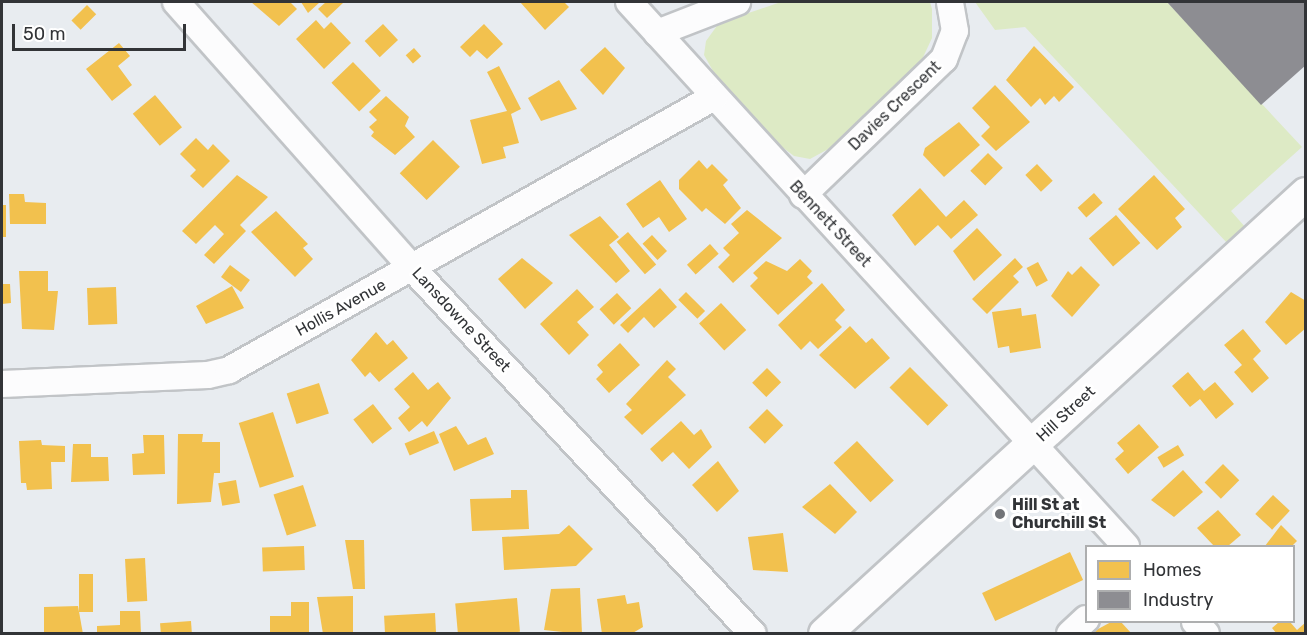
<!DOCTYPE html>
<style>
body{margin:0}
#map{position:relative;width:1307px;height:635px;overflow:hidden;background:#e8ecf0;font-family:Rubik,sans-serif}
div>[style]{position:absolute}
.green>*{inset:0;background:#ddeac5}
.homes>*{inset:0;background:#f2c14e;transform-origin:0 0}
.industry>*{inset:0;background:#8d8d92}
.roads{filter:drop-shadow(2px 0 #c1c4c7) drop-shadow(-2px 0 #c1c4c7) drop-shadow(0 2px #c1c4c7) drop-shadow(0 -2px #c1c4c7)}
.minor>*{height:26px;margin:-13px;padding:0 13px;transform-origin:13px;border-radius:13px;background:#fcfcfd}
.tertiary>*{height:32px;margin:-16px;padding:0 16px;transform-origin:16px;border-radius:16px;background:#fcfcfd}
.dots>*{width:16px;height:16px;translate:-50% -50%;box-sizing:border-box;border:3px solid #fff;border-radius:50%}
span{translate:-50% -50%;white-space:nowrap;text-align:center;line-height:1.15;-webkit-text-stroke:6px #fff;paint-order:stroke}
.street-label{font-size:16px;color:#323437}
.poi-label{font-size:16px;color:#323437;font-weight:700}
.left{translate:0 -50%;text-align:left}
.frame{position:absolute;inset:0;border:3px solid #323437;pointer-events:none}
.legend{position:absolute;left:1085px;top:545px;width:210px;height:78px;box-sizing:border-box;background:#fff;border:2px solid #adaeaf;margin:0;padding:8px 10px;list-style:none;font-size:18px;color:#323437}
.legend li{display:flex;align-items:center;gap:12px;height:30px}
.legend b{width:30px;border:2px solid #adaeaf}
.scale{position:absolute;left:12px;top:24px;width:174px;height:27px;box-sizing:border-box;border:3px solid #323437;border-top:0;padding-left:8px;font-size:18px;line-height:21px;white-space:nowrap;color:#323437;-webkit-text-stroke:4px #fff;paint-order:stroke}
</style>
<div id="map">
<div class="green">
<div style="clip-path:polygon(781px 2px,930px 2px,932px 9px,932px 38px,919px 66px,843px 141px,810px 159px,794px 156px,774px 141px,717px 78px,704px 55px,706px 41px,719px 23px)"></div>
<div style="clip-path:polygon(975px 2px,1167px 2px,1302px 147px,1231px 211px,1246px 228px,1228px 244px,1025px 27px,995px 30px)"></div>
</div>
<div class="homes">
<div style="clip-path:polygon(251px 2px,290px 2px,297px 9px,279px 26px)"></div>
<div style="clip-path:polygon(301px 2px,320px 2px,308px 13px)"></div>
<div style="clip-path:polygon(326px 2px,344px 2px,327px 18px,318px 9px)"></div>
<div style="clip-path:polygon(520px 2px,564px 2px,569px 7px,545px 30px)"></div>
<div style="left:87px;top:5px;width:13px;height:22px;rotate:45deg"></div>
<div style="clip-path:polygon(316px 20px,324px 29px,331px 22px,351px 43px,324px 69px,296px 39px)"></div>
<div style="left:383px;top:24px;width:22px;height:25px;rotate:47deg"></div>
<div style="clip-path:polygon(484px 24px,503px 44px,487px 59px,477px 50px,470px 57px,460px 47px)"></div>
<div style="clip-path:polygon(119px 43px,130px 56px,118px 66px,132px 85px,112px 101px,86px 69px)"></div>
<div style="clip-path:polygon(1034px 46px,1074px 87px,1059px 102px,1054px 96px,1045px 105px,1040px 98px,1031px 107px,1006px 80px)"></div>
<div style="clip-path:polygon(605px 47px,625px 68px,603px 95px,580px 70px)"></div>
<div style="left:414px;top:48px;width:11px;height:11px;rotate:49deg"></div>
<div style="left:353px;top:62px;width:40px;height:30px;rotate:46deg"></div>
<div style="clip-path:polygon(499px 66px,521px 109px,511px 114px,519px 143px,503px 147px,506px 158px,482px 164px,470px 120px,507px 111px,487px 72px)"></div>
<div style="clip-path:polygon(559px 80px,577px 109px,541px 121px,528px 98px)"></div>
<div style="clip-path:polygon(995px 85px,1030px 122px,996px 151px,981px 136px,990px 127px,972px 108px)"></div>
<div style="left:155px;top:95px;width:42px;height:29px;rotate:50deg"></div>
<div style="clip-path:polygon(386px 96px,409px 117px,405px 126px,415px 137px,395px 155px,371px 136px,374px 132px,369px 127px,377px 120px,369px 112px)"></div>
<div style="clip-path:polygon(959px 122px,980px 145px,944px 177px,923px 155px,925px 148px)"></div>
<div style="clip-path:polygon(196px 138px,208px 150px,213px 144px,230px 161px,203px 188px,190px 176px,196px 170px,180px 154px)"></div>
<div style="left:433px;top:140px;width:38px;height:47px;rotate:45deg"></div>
<div style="left:988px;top:153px;width:21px;height:25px;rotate:45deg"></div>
<div style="clip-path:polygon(699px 160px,707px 169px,712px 164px,728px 180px,723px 185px,741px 208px,725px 224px,706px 208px,702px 212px,679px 189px,679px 180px)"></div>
<div style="left:1037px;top:164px;width:23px;height:16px;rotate:47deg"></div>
<div style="clip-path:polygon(237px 175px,268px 197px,240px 225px,246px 231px,214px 264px,204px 255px,224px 234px,215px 225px,196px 244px,182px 231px)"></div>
<div style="clip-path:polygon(1154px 175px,1185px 209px,1175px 218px,1182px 227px,1157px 250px,1118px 209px)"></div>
<div style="clip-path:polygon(660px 180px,687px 219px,669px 232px,659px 217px,643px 228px,626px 204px)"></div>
<div style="clip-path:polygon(920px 188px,946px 217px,964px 200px,978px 215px,951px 239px,938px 225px,915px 246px,892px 215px)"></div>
<div style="left:1094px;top:193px;width:13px;height:22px;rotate:48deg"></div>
<div style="clip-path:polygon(9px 194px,24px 194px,25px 202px,46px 203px,46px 224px,10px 224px)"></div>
<div style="left:2px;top:205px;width:4px;height:32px"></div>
<div style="clip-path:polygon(747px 210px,782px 238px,733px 283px,718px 267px,730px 255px,723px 248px,739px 233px,731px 224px)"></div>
<div style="clip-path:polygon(276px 211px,308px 244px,303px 248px,313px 259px,295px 277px,251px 232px)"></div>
<div style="left:1116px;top:215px;width:37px;height:36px;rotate:49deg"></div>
<div style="clip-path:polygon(600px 216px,619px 237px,609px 245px,630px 271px,616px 283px,569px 235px)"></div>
<div style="clip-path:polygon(977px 228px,1002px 255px,974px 281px,953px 251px)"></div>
<div style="left:628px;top:232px;width:43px;height:15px;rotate:49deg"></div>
<div style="left:652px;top:235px;width:22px;height:13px;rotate:47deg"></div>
<div style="left:710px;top:244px;width:13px;height:31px;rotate:48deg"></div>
<div style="clip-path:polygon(522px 258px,553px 283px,525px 309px,498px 279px)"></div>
<div style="clip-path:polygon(1015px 258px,1023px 267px,1013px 276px,1019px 282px,987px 314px,972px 299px)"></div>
<div style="clip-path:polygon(800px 259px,812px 271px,807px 277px,813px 283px,778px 315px,750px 286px,758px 278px,753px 273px,766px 261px,787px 271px)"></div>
<div style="left:1038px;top:262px;width:21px;height:13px;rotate:62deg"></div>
<div style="left:230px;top:265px;width:25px;height:15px;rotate:37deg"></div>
<div style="clip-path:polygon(1081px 266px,1100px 285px,1072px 317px,1051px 296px,1068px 271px,1072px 275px)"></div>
<div style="clip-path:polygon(19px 271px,48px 271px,48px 291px,58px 291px,54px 330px,22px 329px)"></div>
<div style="clip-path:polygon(822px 283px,845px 310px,835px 320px,842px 327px,818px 349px,810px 341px,801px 350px,778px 325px)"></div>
<div style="clip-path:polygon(2px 284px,10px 284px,11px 303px,2px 304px)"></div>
<div style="clip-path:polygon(232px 286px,244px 308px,206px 324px,196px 306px)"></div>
<div style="left:116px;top:287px;width:37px;height:29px;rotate:88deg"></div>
<div style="clip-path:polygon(660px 288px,677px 307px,654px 328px,644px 317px,628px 333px,620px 325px)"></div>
<div style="clip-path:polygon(577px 289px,594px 307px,577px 322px,589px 335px,569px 355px,540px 324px)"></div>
<div style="left:686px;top:292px;width:27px;height:11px;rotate:45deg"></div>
<div style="clip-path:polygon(1291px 292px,1306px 301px,1306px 328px,1286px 345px,1265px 322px)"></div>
<div style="left:617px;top:293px;width:21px;height:24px;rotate:47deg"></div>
<div style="left:721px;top:303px;width:37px;height:30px;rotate:47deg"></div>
<div style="clip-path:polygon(1021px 308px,1022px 316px,1036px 314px,1041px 348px,1010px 353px,1009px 346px,998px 348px,992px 312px)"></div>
<div style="clip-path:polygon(850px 326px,866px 343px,872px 338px,890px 358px,855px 389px,819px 355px)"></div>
<div style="clip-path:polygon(1243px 329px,1261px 351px,1253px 359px,1269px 378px,1252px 393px,1234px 372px,1242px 365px,1224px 345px)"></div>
<div style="clip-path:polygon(376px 332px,387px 345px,393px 340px,408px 358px,379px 382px,370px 372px,365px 377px,351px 360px)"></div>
<div style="clip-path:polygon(620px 343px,640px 365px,609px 393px,596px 379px,603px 372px,597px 365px)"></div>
<div style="clip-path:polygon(667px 360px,676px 369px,668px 377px,686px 395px,642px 435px,624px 417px,632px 410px,626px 404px)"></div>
<div style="left:910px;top:367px;width:54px;height:29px;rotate:45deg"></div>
<div style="left:767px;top:368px;width:20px;height:21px;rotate:45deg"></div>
<div style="clip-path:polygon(413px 372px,428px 390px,438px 382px,451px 398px,427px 427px,422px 421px,409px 432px,398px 418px,410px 407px,394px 389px)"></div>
<div style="clip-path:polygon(1188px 372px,1204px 391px,1215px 382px,1234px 404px,1216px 419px,1200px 399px,1190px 407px,1172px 386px)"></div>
<div style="left:319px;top:383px;width:32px;height:34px;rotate:72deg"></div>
<div style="left:373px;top:404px;width:31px;height:25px;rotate:52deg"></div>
<div style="left:767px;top:409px;width:23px;height:26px;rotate:45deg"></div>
<div style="left:273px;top:412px;width:68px;height:36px;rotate:72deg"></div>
<div style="clip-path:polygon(681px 421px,694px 435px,701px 429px,712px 447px,689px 469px,673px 452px,662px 462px,650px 449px)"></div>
<div style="clip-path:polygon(1139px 424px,1159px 447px,1128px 474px,1115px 459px,1124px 451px,1117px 443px)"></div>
<div style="clip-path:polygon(456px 426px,468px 445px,486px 437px,494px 454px,454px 471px,439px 434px)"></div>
<div style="left:434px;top:431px;width:13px;height:32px;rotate:67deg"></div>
<div style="clip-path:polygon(178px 434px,203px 434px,202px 442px,220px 442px,220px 473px,214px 473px,211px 502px,177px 504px)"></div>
<div style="clip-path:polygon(143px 435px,164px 435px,165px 474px,133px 475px,132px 454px,144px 453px)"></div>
<div style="clip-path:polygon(41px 440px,42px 445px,65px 446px,65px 462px,51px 462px,52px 489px,27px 490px,26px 483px,21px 483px,19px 441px)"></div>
<div style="left:857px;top:441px;width:54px;height:32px;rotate:47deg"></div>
<div style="clip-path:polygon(73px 444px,91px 444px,91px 457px,108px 457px,109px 481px,71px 482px)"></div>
<div style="left:1178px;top:445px;width:12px;height:24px;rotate:59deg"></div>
<div style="clip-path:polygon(718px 461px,739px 491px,717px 512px,692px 485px)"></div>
<div style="left:1223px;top:464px;width:23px;height:26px;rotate:45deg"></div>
<div style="clip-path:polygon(1183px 470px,1203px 492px,1174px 517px,1151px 500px)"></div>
<div style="left:236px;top:480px;width:23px;height:18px;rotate:80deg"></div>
<div style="clip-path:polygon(830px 484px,857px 512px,835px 534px,802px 507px)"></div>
<div style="left:303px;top:485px;width:43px;height:31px;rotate:72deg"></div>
<div style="clip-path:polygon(511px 490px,527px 490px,529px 529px,472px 531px,470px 499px,511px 498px)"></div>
<div style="left:1273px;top:495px;width:23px;height:26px;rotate:43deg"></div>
<div style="clip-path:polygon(1218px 510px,1241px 535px,1228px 546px,1214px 546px,1197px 528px)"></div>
<div style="clip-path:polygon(569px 525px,593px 549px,576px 566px,504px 570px,502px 537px,559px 534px)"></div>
<div style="clip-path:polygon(1281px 525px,1297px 541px,1292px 546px,1265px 546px)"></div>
<div style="clip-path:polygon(783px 533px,788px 572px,753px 570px,748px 537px)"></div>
<div style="clip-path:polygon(345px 540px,364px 540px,365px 589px,353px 589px)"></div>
<div style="left:304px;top:546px;width:24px;height:42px;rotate:88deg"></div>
<div style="left:1070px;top:552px;width:31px;height:97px;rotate:65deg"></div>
<div style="left:145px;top:558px;width:43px;height:20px;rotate:87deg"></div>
<div style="left:79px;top:574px;width:14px;height:38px"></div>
<div style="clip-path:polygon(580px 588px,582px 634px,544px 630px,551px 589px)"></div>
<div style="clip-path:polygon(625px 595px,627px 604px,639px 602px,643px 627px,631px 634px,602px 634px,597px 599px)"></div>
<div style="clip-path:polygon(353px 596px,353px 634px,323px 634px,317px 597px)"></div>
<div style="left:517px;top:598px;width:34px;height:62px;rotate:85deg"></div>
<div style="clip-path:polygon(291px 602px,309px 602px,309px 634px,270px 634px,270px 616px,291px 616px)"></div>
<div style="clip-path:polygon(78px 606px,83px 634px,44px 634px,44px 607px)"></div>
<div style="clip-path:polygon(120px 611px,140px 611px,141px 634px,97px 634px,97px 626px,120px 625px)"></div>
<div style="left:435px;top:613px;width:21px;height:51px;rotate:87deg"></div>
<div style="left:191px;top:621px;width:13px;height:31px;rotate:86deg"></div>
<div style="clip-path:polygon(1111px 622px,1121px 622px,1132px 634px,1089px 634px)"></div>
<div style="clip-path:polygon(1279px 622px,1290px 622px,1297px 630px,1306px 622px,1306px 634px,1277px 634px,1272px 628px)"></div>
</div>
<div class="industry">
<div style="clip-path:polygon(1167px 2px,1306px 2px,1306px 65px,1261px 105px)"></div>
</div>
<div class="roads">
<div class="minor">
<div style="left:176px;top:2px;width:356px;rotate:48.4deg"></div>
<div style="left:412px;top:268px;width:500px;rotate:47.03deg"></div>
<div style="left:629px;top:2px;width:737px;rotate:47.59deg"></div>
<div style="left:657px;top:33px;width:86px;rotate:-21.2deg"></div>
<div style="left:803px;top:195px;width:196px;rotate:-44deg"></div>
<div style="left:944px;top:59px;width:30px;rotate:-69deg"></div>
<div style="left:955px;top:31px;width:29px;rotate:-100deg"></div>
<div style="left:2px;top:384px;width:206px;rotate:-2.5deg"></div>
<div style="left:208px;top:375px;width:22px;rotate:-13deg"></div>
<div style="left:229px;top:370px;width:557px;rotate:-29.37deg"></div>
<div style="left:1195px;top:622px;width:16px;rotate:47deg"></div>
<div style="left:1070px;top:634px;width:22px;rotate:-43deg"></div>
</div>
<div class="tertiary">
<div style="left:825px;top:634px;width:652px;rotate:-42.45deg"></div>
</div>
</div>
<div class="dots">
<div style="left:1000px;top:514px;background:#727478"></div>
</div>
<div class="street-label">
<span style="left:895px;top:106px;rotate:-44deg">Davies Crescent</span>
<span style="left:830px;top:224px;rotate:47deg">Bennett Street</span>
<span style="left:341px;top:308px;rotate:-29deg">Hollis Avenue</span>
<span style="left:461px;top:320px;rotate:47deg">Lansdowne Street</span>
<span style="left:1066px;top:414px;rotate:-43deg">Hill Street</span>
</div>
<div class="poi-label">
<span class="left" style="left:1012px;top:514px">Hill St at<br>Churchill St</span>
</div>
<div class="frame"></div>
<ul class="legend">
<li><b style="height:16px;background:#f2c14e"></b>Homes</li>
<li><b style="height:16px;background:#8d8d92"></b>Industry</li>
</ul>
<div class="scale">50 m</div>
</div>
